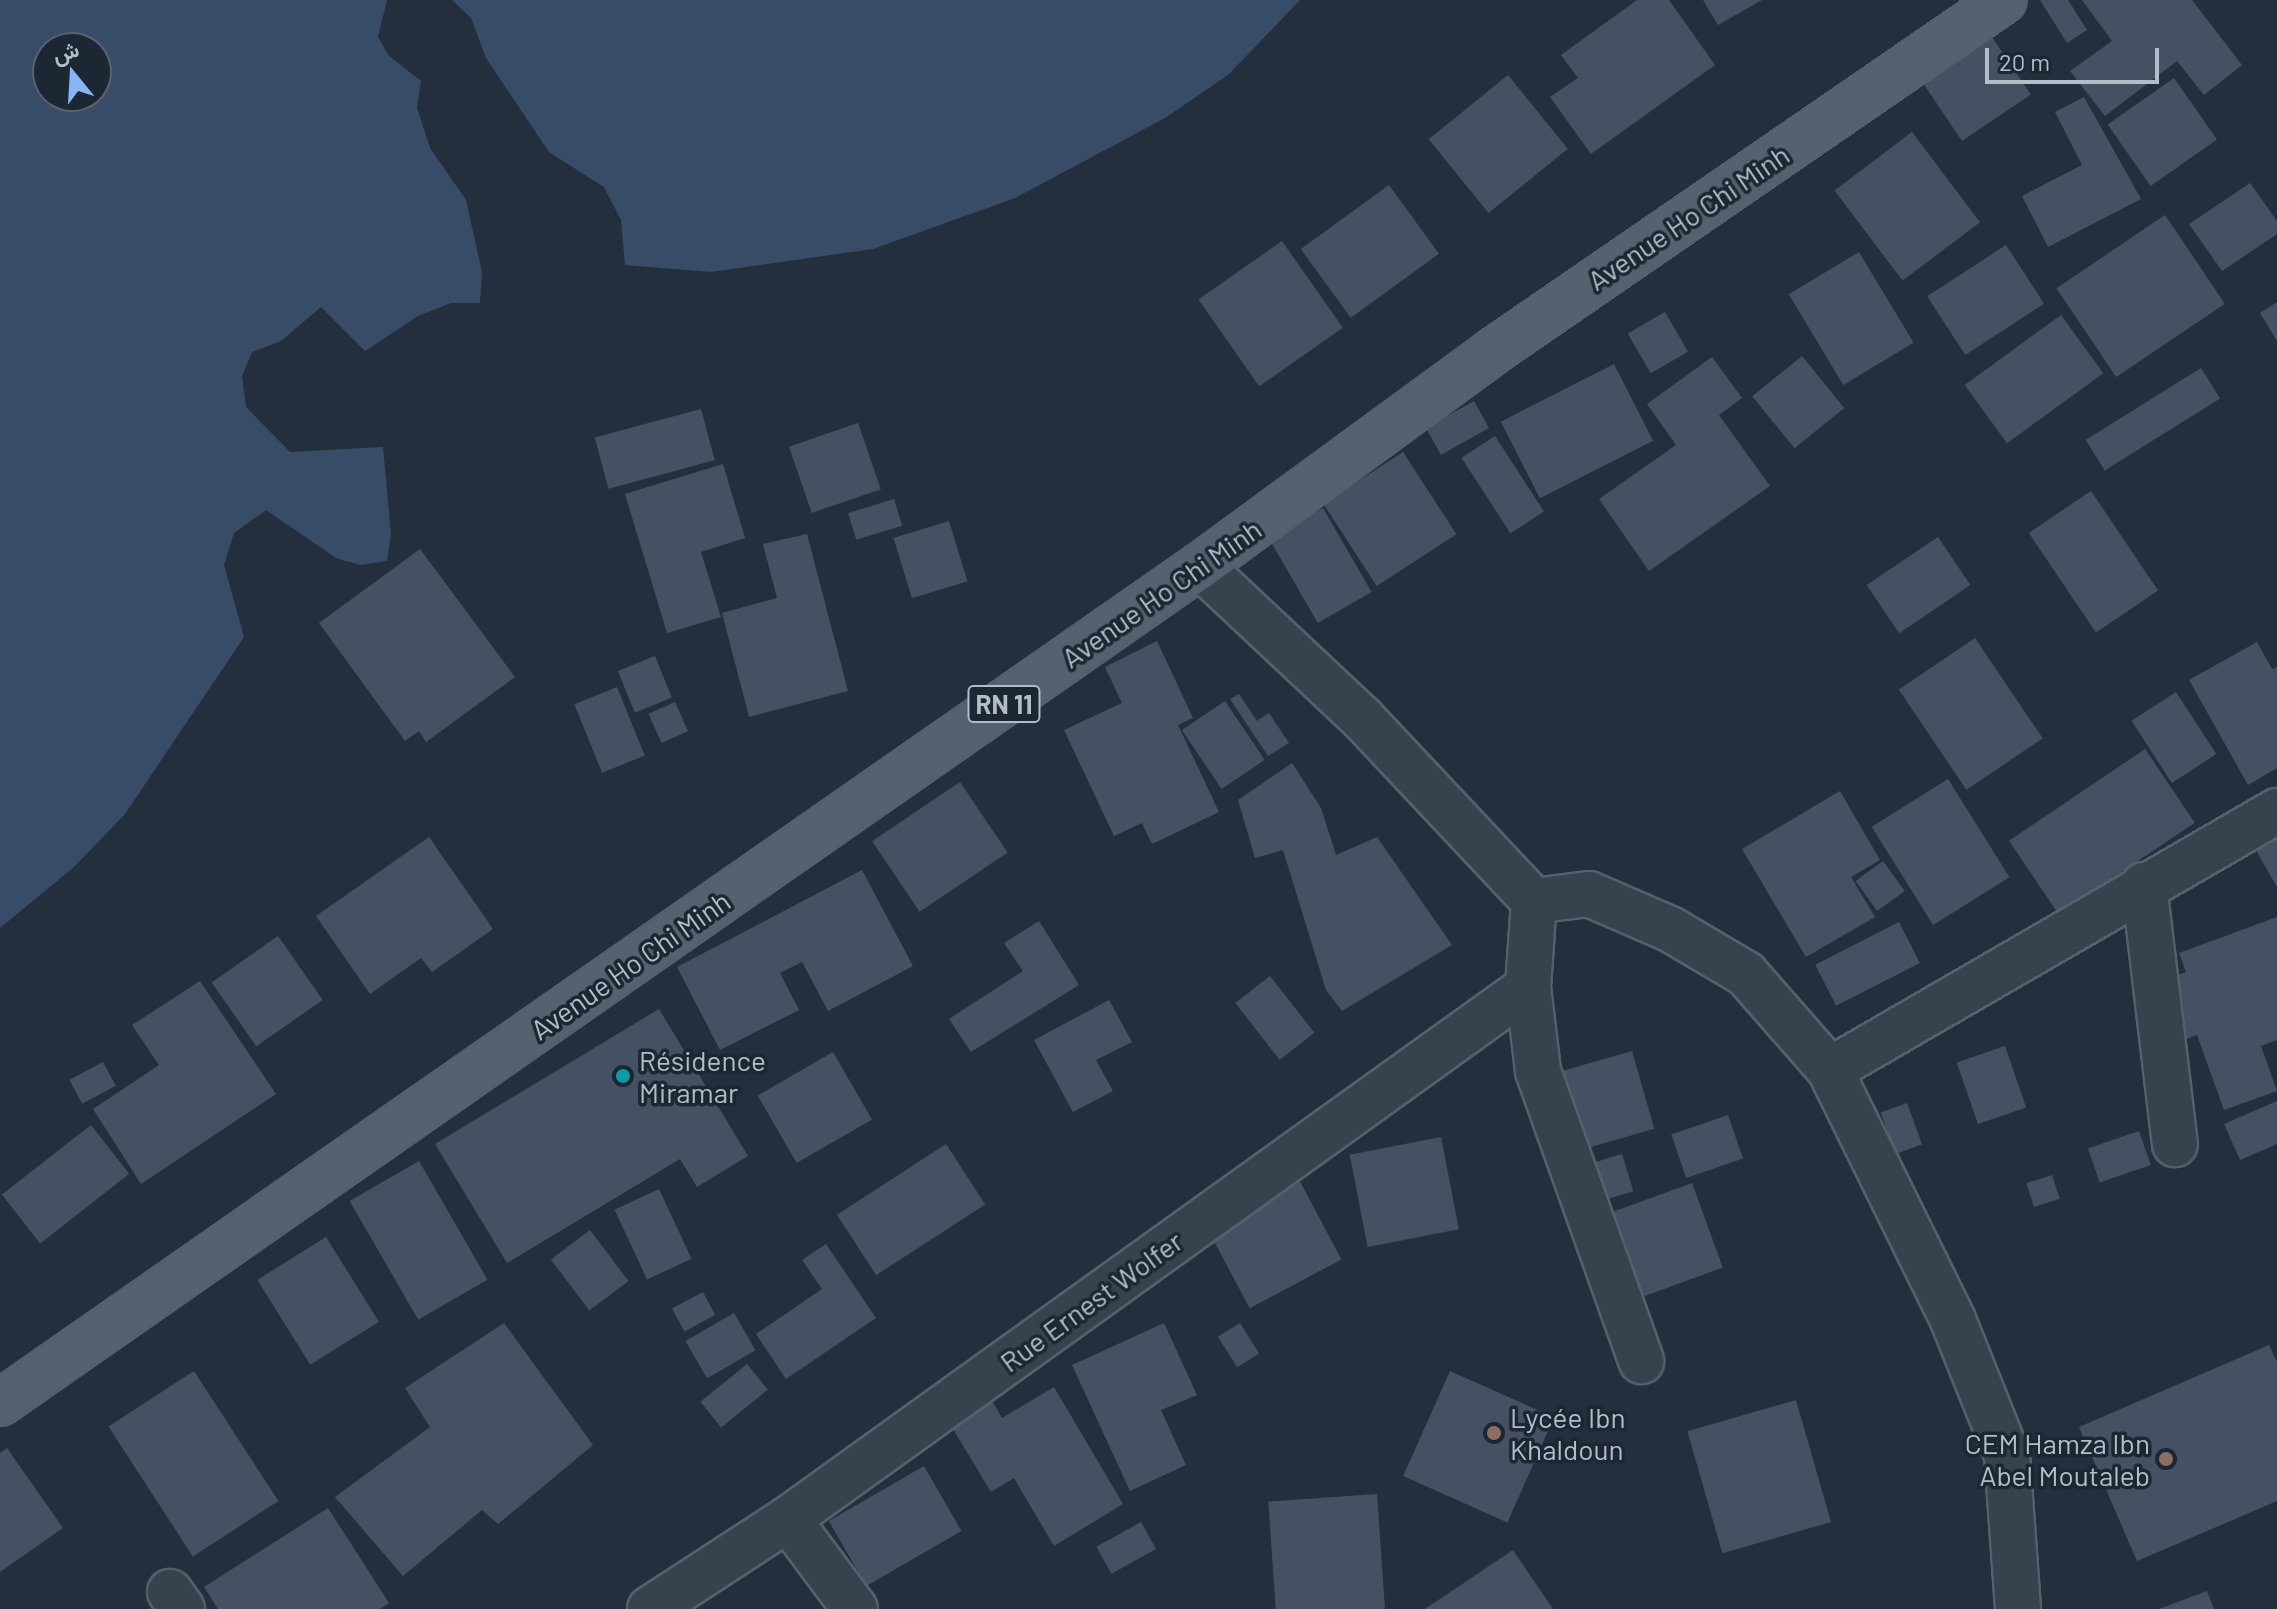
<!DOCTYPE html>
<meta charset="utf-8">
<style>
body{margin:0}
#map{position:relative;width:2277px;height:1609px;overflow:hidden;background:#242f3e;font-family:Barlow,Vazirmatn,sans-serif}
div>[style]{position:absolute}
.water>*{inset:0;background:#394c67}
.building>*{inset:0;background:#455162;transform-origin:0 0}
.roads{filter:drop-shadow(2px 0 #565f6c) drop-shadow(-2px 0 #565f6c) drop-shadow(0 2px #565f6c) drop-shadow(0 -2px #565f6c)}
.street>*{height:44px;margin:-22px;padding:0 22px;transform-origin:22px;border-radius:22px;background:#38414e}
.primary>*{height:44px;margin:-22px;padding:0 22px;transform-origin:22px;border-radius:22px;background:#56606e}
.dots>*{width:22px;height:22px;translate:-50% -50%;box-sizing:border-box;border:4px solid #1d2633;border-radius:50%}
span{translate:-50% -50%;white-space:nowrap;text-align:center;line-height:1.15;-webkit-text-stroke:7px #1d2633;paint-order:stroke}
.shield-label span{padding:2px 6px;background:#1d2633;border:2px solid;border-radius:6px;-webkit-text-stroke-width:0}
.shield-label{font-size:26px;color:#b4bcc9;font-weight:700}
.street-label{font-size:28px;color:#b4bcc9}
.poi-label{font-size:28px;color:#b4bcc9}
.left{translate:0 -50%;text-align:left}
.right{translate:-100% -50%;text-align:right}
.north{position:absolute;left:32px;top:32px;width:80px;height:80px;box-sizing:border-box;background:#1d2633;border:2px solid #59626f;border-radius:50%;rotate:342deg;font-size:22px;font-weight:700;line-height:32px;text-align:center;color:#b4bcc9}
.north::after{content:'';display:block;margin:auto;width:28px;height:36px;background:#8ab4f8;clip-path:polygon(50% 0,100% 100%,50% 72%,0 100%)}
.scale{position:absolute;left:1985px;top:48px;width:174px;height:36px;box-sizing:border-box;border:4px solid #b4bcc9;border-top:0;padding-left:10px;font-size:24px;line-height:28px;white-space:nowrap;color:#b4bcc9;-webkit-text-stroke:6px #1d2633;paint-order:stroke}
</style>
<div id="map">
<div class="water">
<div style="clip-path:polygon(evenodd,0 0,387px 0,378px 37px,389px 56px,421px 81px,417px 108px,430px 148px,466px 200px,482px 272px,480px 303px,451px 303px,418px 316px,365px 351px,321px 307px,281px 341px,252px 352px,242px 376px,246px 407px,290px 452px,383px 447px,391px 534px,387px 561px,360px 565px,336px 558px,266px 510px,234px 533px,224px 565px,244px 637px,125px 814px,74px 867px,0 928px,0 0,96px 48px,96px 96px,48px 96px,48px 48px,96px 48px)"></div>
<div style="clip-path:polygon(452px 0,1300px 0,1228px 75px,1165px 118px,1015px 198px,873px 249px,711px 272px,625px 265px,621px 220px,604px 187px,549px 152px,486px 58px,471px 18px)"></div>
</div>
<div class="building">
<div style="clip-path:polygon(1637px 0,1669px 0,1715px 65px,1591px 154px,1550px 97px,1578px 78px,1561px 55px)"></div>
<div style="clip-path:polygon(1703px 0,1762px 0,1718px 25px)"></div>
<div style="clip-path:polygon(2040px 0,2068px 0,2087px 30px,2067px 43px)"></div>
<div style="clip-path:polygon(2082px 0,2192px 0,2242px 65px,2204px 95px,2177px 61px,2105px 116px,2070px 71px,2112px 41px)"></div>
<div style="left:1990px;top:34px;width:73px;height:83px;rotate:56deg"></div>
<div style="left:1508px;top:75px;width:95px;height:102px;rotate:51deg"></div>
<div style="left:2174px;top:78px;width:75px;height:81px;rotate:55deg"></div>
<div style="clip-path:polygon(2084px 97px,2141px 199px,2048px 247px,2022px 196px,2082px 165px,2055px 112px)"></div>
<div style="left:1912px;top:132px;width:113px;height:97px;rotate:53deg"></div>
<div style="clip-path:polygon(2250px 183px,2277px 221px,2277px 234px,2222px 271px,2189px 224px)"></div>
<div style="left:1389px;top:185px;width:85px;height:109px;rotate:54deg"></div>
<div style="left:2165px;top:215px;width:107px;height:131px;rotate:56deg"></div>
<div style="left:1282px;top:241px;width:106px;height:102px;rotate:55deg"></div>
<div style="left:2006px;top:245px;width:70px;height:94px;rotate:57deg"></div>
<div style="left:1859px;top:252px;width:106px;height:82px;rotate:59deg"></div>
<div style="clip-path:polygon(2277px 302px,2277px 341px,2260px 313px)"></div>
<div style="left:1665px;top:312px;width:46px;height:43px;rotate:60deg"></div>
<div style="left:2061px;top:315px;width:72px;height:119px;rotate:54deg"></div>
<div style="left:1802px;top:356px;width:67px;height:64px;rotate:51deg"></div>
<div style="clip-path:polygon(1712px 357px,1742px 398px,1719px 415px,1770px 486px,1649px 571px,1599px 499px,1676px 445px,1647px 404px)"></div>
<div style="left:1614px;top:364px;width:86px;height:127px;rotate:63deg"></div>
<div style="left:2201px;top:368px;width:36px;height:136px;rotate:58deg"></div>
<div style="left:1474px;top:401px;width:31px;height:55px;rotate:61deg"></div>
<div style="left:701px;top:409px;width:53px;height:110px;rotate:75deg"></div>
<div style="left:858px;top:423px;width:70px;height:73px;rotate:71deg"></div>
<div style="left:1495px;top:436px;width:90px;height:40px;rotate:57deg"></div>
<div style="left:1403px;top:452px;width:98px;height:95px;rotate:57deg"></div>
<div style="clip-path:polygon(723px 464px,745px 538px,701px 552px,721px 617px,667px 633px,625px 494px)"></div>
<div style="left:2091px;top:491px;width:120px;height:75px;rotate:56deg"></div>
<div style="left:894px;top:499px;width:28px;height:48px;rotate:73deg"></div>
<div style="left:1323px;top:508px;width:97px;height:62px;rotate:60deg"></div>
<div style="left:949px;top:521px;width:63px;height:58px;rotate:73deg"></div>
<div style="clip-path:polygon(807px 534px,848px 691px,749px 717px,722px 613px,777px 598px,763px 544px)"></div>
<div style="left:1938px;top:537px;width:58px;height:86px;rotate:56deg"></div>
<div style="clip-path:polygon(420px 549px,515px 677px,426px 742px,419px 731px,405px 741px,319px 623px)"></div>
<div style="left:1975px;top:638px;width:121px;height:92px;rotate:56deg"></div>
<div style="clip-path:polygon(1157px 641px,1193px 718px,1178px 725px,1219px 812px,1152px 844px,1142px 823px,1114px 836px,1064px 730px,1122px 703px,1105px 667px)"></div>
<div style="clip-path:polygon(2257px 642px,2272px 669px,2277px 667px,2277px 768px,2248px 785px,2189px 680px)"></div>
<div style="left:655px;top:656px;width:45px;height:40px;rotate:68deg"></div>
<div style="left:617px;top:687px;width:74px;height:46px;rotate:68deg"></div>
<div style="left:2176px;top:692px;width:74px;height:53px;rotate:57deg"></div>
<div style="clip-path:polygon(1239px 694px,1257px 721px,1269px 713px,1289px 743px,1268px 756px,1230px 699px)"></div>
<div style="left:1225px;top:701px;width:71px;height:52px;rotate:56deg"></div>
<div style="left:675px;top:702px;width:32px;height:29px;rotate:66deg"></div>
<div style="left:2145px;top:749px;width:89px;height:164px;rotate:56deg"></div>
<div style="clip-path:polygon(1292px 763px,1321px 808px,1336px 855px,1377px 837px,1452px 945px,1342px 1011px,1326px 990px,1283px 850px,1255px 858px,1238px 800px)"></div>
<div style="left:1948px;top:779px;width:116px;height:90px;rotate:58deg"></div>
<div style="left:960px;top:782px;width:85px;height:106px;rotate:56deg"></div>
<div style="clip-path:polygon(1840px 791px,1880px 860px,1851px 877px,1875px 917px,1806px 957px,1742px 849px)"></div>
<div style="clip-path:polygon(2277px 822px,2277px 887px,2249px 838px)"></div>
<div style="clip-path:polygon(429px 837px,493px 929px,432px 972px,421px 958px,370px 994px,316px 916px)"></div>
<div style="left:1883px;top:861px;width:37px;height:34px;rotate:54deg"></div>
<div style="clip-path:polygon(862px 870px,913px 966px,828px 1011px,802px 962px,780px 973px,799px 1010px,720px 1050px,677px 967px)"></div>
<div style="clip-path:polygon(2277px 917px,2277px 1040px,2261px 1046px,2277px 1091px,2224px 1110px,2197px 1035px,2160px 1049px,2138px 989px,2186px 972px,2179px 953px)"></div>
<div style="clip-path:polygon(1039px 921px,1079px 985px,971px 1052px,949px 1019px,1023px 971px,1004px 943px)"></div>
<div style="left:1899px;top:922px;width:46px;height:94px;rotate:63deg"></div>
<div style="left:278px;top:936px;width:78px;height:81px;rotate:55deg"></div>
<div style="left:1270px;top:976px;width:72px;height:44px;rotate:52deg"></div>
<div style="clip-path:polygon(200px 981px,276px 1094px,141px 1184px,93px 1109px,159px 1065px,132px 1025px)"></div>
<div style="clip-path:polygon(1109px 1000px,1132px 1042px,1096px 1060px,1113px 1091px,1073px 1112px,1034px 1040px)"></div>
<div style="clip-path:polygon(659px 1009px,748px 1156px,697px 1187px,680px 1159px,507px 1263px,435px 1144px)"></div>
<div style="left:2005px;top:1046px;width:65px;height:51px;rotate:71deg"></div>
<div style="left:1632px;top:1051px;width:81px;height:89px;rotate:74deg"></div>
<div style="left:833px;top:1052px;width:78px;height:87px;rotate:60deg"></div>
<div style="left:103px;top:1062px;width:27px;height:38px;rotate:62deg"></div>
<div style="clip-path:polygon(2277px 1101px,2277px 1144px,2240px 1160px,2224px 1124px)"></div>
<div style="left:1907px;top:1103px;width:44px;height:28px;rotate:70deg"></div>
<div style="left:1728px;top:1115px;width:46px;height:60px;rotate:71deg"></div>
<div style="left:91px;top:1125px;width:62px;height:113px;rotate:52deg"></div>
<div style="left:2139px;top:1131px;width:36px;height:54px;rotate:71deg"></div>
<div style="left:1441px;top:1137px;width:94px;height:93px;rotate:79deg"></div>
<div style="left:946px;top:1144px;width:72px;height:130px;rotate:57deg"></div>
<div style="left:1622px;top:1154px;width:39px;height:65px;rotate:73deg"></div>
<div style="left:419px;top:1161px;width:137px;height:80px;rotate:60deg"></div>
<div style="left:1295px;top:1172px;width:99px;height:104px;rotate:62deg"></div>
<div style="left:2052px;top:1175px;width:25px;height:27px;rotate:72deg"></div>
<div style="left:1692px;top:1183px;width:90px;height:97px;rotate:70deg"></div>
<div style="left:659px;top:1189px;width:77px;height:49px;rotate:65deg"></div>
<div style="left:590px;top:1230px;width:64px;height:49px;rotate:53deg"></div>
<div style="left:326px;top:1237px;width:100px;height:81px;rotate:58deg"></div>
<div style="clip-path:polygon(826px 1244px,876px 1318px,786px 1379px,756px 1334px,822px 1289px,802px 1260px)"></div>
<div style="left:703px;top:1292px;width:26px;height:35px;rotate:62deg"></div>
<div style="left:734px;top:1313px;width:43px;height:56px;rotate:60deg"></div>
<div style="clip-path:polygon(504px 1323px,593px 1445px,498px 1524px,482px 1510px,403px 1576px,335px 1497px,430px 1427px,405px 1388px)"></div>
<div style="clip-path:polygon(1164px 1323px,1197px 1395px,1161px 1410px,1186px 1465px,1130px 1491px,1072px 1365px)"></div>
<div style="left:1240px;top:1323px;width:36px;height:26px;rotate:58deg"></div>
<div style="clip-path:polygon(2269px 1345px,2277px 1362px,2277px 1501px,2137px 1561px,2079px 1427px)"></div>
<div style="left:747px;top:1364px;width:33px;height:60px;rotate:51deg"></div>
<div style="left:194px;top:1371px;width:155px;height:102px;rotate:57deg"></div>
<div style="left:1450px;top:1371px;width:114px;height:115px;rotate:24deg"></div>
<div style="clip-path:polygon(1054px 1387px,1123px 1504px,1054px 1546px,1014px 1478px,991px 1492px,950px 1424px,991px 1399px,1002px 1418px)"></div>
<div style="left:1796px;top:1400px;width:127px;height:113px;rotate:74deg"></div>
<div style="clip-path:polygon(7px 1448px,63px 1528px,0 1572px,0 1453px)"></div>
<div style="left:924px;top:1466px;width:75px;height:110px;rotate:60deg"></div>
<div style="left:1377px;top:1494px;width:115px;height:109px;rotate:86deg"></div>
<div style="clip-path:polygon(328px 1508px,389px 1603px,380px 1609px,218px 1609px,204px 1587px)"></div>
<div style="left:1141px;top:1522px;width:31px;height:51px;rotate:61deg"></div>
<div style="clip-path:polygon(1513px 1550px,1553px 1609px,1425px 1609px)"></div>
<div style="clip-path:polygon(2207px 1591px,2214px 1609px,2159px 1609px)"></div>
</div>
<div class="roads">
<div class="street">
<div style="left:1200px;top:566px;width:222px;rotate:43.2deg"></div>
<div style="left:1362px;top:718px;width:251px;rotate:46.8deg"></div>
<div style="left:1534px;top:901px;width:86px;rotate:94deg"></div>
<div style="left:1528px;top:987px;width:85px;rotate:83.2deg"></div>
<div style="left:1538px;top:1071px;width:308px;rotate:70.4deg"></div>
<div style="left:2144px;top:885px;width:261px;rotate:83.2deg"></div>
<div style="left:1534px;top:901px;width:55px;rotate:-7.3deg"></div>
<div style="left:1589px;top:894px;width:88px;rotate:23.4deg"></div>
<div style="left:1670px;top:929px;width:88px;rotate:30.6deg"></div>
<div style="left:1746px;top:974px;width:128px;rotate:48.8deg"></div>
<div style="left:1830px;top:1070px;width:517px;rotate:-30.09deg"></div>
<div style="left:1830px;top:1070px;width:279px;rotate:63.8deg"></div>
<div style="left:1953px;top:1320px;width:145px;rotate:68.2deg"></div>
<div style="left:2007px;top:1455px;width:154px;rotate:85.9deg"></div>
<div style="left:788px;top:1519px;width:112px;rotate:53.3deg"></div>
<div style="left:170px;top:1592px;width:21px;rotate:55deg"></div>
<div style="left:650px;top:1609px;width:165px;rotate:-33.1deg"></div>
<div style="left:788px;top:1519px;width:911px;rotate:-35.71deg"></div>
</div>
<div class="primary">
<div style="left:0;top:1403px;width:1463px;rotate:-34.9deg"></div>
<div style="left:1200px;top:566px;width:362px;rotate:-36.2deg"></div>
<div style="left:1492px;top:352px;width:621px;rotate:-34.51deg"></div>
</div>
</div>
<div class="dots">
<div style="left:623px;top:1076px;background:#0f9aa8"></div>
<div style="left:1494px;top:1433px;background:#8d6e63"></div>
<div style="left:2166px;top:1459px;background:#8d6e63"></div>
</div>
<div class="shield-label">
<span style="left:1004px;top:704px">RN 11</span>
</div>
<div class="street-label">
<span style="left:1688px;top:217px;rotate:-34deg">Avenue Ho Chi Minh</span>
<span style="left:1161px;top:593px;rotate:-35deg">Avenue Ho Chi Minh</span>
<span style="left:630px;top:965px;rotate:-35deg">Avenue Ho Chi Minh</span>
<span style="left:1091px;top:1301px;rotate:-36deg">Rue Ernest Wolfer</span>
</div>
<div class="poi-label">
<span class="left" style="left:639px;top:1076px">Résidence<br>Miramar</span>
<span class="left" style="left:1510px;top:1433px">Lycée Ibn<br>Khaldoun</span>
<span class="right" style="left:2150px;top:1459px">CEM Hamza Ibn<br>Abel Moutaleb</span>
</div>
<div class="north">ش</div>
<div class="scale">20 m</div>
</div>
